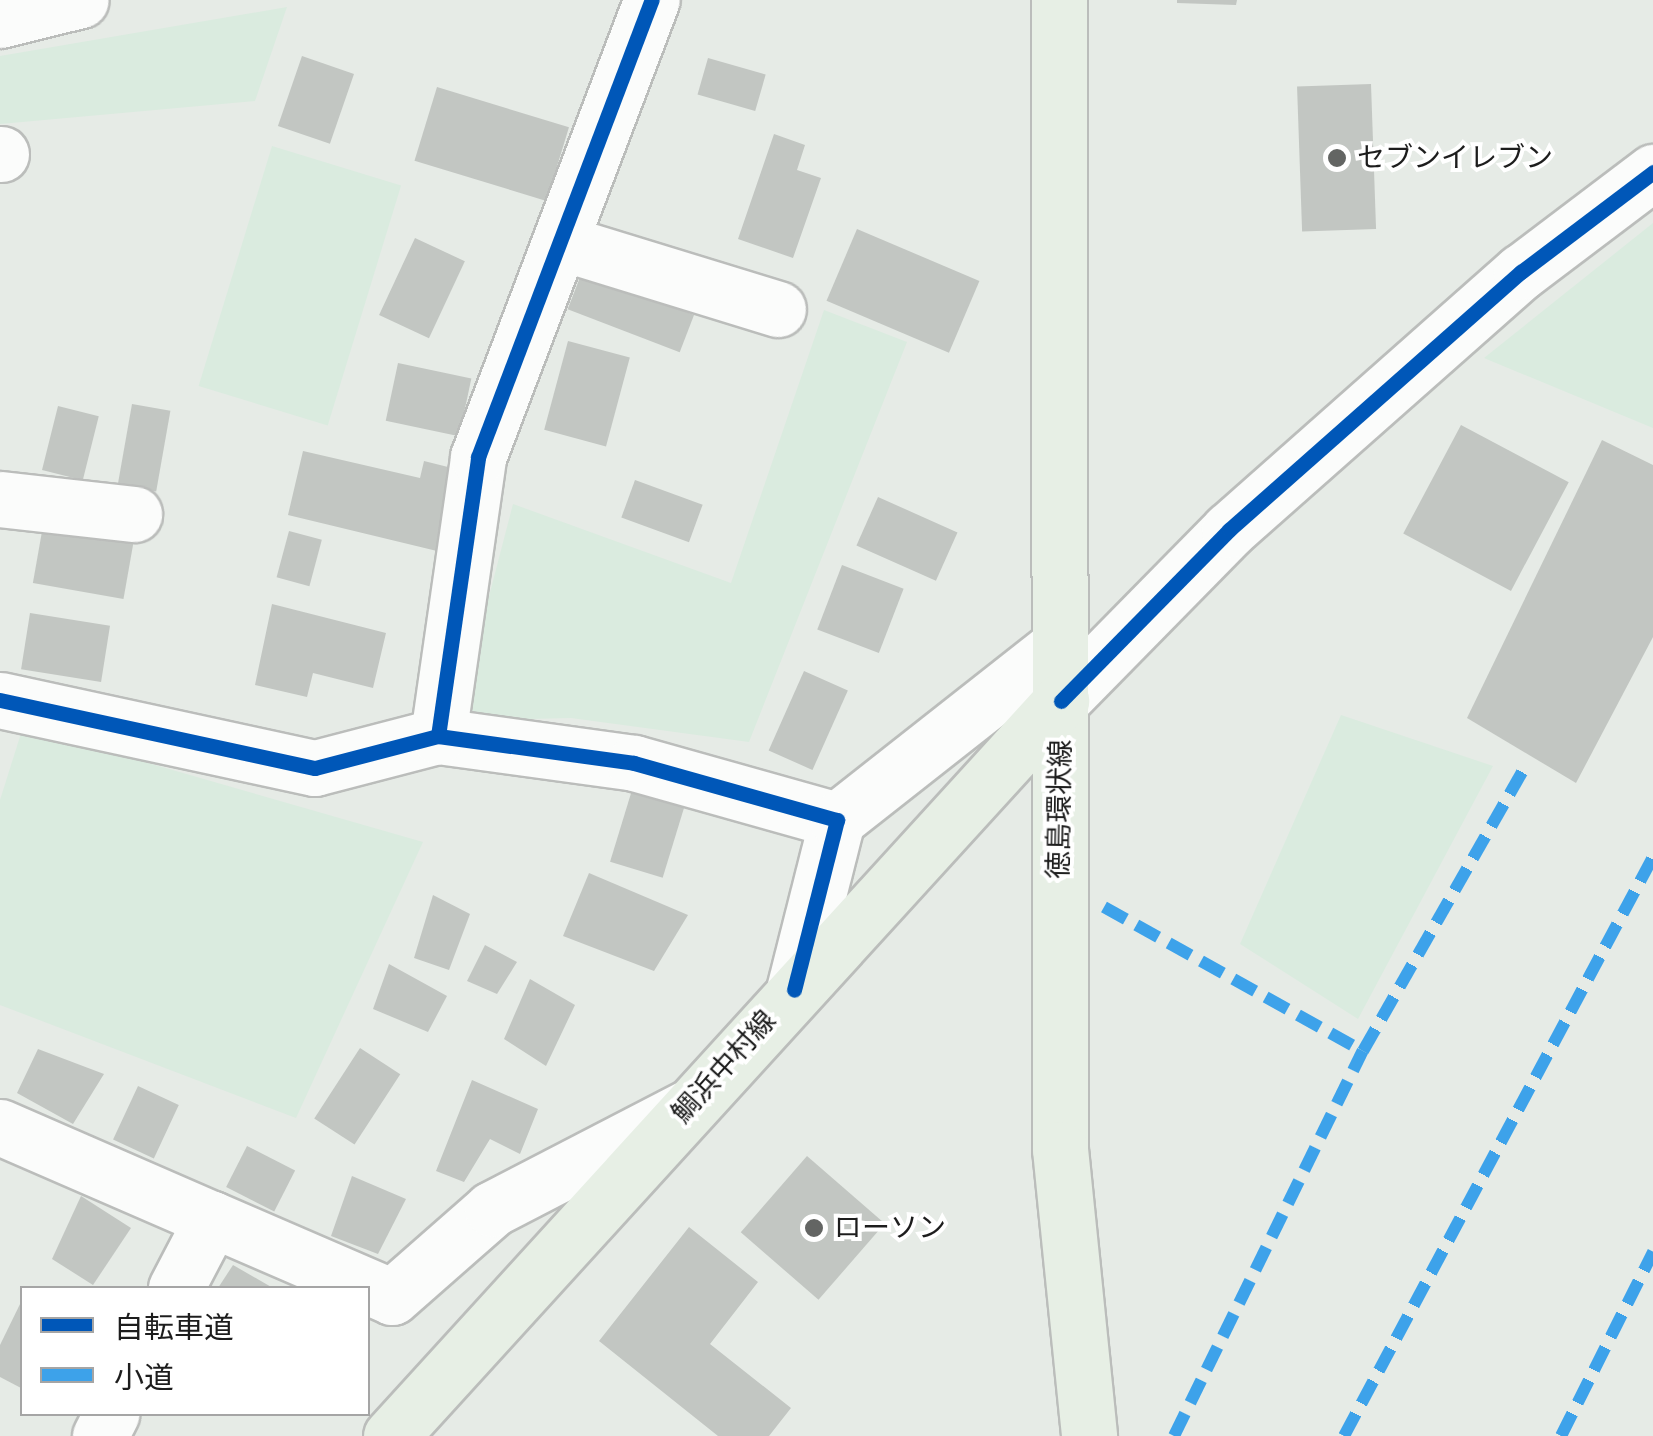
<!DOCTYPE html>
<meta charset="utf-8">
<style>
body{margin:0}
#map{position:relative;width:1653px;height:1436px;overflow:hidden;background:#e6ebe6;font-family:"DM Sans","Noto Sans JP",sans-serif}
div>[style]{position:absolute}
.farmland>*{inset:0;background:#daebdf;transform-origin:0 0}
.building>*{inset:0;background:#c2c6c2;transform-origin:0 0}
.roads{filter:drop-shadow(2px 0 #bbbdbb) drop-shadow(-2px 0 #bbbdbb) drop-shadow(0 2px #bbbdbb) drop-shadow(0 -2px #bbbdbb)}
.minor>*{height:55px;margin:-27.5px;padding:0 27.5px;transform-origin:27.5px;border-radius:27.5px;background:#fbfcfb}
.major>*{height:55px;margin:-27.5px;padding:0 27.5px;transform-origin:27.5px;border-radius:27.5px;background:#e7efe5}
.quiet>*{height:12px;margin-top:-6px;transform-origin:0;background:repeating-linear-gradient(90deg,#3da2ea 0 25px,transparent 0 37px)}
.cycleway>*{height:15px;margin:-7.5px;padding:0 7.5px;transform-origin:7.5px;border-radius:7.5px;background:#0057b8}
.dots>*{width:28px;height:28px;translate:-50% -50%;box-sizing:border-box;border:5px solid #fff;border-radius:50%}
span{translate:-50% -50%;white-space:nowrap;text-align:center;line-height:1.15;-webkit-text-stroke:8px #fff;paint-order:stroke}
.poi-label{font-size:28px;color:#1d1d1d}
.left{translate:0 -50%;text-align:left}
.street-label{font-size:28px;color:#1d1d1d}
.legend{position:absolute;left:20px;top:1286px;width:350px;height:130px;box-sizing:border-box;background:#fff;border:2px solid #a5a5a5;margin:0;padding:12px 18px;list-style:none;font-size:30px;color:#1d1d1d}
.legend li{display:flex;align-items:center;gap:20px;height:50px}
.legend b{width:50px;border:2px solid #a5a5a5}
</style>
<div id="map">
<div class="farmland">
<div style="clip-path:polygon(287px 7px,255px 101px,0 124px,0 56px)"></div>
<div style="left:272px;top:146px;width:135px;height:251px;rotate:17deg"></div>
<div style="clip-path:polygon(1653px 223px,1653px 428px,1484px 358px)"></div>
<div style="clip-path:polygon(824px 310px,907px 342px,749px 742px,571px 718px,487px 720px,460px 708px,513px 504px,731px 583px)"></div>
<div style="clip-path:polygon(1341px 715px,1493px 766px,1358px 1019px,1240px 944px)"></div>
<div style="clip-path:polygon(23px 727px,423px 842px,296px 1118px,0 1005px,0 800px)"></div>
</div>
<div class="building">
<div style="clip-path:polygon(1177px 0,1237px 0,1236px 5px,1177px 3px)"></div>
<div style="left:302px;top:56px;width:55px;height:74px;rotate:19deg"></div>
<div style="left:708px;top:58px;width:60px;height:38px;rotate:16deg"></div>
<div style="left:1371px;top:84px;width:145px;height:74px;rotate:88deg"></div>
<div style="left:437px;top:87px;width:138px;height:77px;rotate:17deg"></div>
<div style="clip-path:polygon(774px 134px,805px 145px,797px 170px,821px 178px,793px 258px,738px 239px)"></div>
<div style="left:857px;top:229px;width:133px;height:78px;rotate:23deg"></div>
<div style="left:415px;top:238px;width:55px;height:85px;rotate:25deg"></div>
<div style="left:582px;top:272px;width:120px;height:40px;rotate:21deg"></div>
<div style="left:568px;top:341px;width:64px;height:92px;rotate:15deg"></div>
<div style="left:398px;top:363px;width:75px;height:59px;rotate:12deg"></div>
<div style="left:132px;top:404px;width:39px;height:82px;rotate:10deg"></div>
<div style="left:58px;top:406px;width:42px;height:66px;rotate:14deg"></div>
<div style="left:1461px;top:425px;width:122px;height:123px;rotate:28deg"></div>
<div style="clip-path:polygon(1602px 440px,1653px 465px,1653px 637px,1576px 783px,1467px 718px)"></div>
<div style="clip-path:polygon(303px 451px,420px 478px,424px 461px,456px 469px,437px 551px,288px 515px)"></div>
<div style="left:635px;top:480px;width:72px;height:40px;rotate:20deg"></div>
<div style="left:878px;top:497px;width:87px;height:53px;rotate:24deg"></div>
<div style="left:44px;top:520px;width:92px;height:64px;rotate:10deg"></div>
<div style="left:289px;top:531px;width:34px;height:48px;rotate:15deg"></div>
<div style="left:842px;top:565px;width:66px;height:69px;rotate:21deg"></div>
<div style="clip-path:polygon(272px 604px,386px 633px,373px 688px,313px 673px,307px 697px,255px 685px)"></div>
<div style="left:30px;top:613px;width:81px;height:57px;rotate:9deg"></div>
<div style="left:804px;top:671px;width:48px;height:87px;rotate:24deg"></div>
<div style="left:632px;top:790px;width:55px;height:75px;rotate:17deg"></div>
<div style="clip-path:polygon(589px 873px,688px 915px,654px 971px,563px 936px)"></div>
<div style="clip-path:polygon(433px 895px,470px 914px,449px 970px,414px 958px)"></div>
<div style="clip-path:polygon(485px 945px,517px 962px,497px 994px,467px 981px)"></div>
<div style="clip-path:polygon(389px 964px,447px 996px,428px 1032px,373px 1009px)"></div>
<div style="clip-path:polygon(530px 979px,575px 1005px,546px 1066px,504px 1039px)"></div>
<div style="left:360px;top:1048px;width:48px;height:84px;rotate:33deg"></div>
<div style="clip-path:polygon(38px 1049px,104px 1074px,73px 1124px,17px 1093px)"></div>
<div style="clip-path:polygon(472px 1080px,538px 1109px,520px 1154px,490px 1139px,464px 1182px,436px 1171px)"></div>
<div style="left:138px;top:1086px;width:45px;height:59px;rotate:25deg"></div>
<div style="left:247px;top:1146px;width:54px;height:46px;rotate:27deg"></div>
<div style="left:807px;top:1156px;width:103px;height:101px;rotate:41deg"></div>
<div style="clip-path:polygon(352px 1176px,406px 1199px,378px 1254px,331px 1236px)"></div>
<div style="clip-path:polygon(81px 1196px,131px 1228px,93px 1285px,52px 1259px)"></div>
<div style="clip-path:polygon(689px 1227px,758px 1282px,710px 1344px,791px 1408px,769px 1436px,718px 1436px,599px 1341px)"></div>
<div style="clip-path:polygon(233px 1265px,273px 1288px,218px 1288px)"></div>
<div style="clip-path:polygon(22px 1300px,22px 1385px,21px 1388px,0 1377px,0 1345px)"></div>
</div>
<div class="roads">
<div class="minor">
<div style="left:0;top:20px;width:83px;rotate:-13.9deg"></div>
<div style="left:0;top:154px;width:1px"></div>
<div style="left:560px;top:242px;width:228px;rotate:17.1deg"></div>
<div style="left:0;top:499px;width:135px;rotate:6.4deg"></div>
<div style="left:0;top:700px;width:322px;rotate:12.2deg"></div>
<div style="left:315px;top:768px;width:127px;rotate:-14.6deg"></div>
<div style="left:438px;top:736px;width:198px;rotate:7.8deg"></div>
<div style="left:634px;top:763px;width:211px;rotate:15.7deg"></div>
<div style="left:837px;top:820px;width:175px;rotate:104.2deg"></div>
<div style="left:1061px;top:701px;width:240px;rotate:-45.5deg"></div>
<div style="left:1229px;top:530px;width:390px;rotate:-41.5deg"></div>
<div style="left:1521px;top:272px;width:166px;rotate:-37.1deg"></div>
<div style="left:438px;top:736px;width:282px;rotate:-81.8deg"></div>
<div style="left:478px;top:457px;width:489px;rotate:-69.2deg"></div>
<div style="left:837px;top:820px;width:283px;rotate:-38.2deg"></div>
<div style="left:0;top:1127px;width:231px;rotate:23.5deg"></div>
<div style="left:212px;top:1219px;width:78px;rotate:117.6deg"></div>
<div style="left:212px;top:1219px;width:196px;rotate:23.4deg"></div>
<div style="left:392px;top:1297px;width:133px;rotate:-41.3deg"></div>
<div style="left:492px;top:1209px;width:220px;rotate:-27.4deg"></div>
<div style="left:100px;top:1436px;width:25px;rotate:-63deg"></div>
</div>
<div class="major">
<div style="left:1059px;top:0;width:1149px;rotate:89.95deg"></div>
<div style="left:1060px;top:1149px;width:288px;rotate:84.2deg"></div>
<div style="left:391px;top:1436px;width:995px;rotate:-47.65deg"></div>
</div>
</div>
<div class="quiet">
<div style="left:1104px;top:907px;width:296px;rotate:29.1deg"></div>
<div style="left:1174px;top:1436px;width:429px;rotate:-63.9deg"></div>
<div style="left:1363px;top:1051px;width:322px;rotate:-60.3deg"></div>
<div style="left:1344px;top:1436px;width:656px;rotate:-61.91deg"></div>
<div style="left:1561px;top:1436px;width:206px;rotate:-63.4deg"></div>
</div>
<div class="cycleway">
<div style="left:0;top:700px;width:322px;rotate:12.2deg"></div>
<div style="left:315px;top:768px;width:127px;rotate:-14.6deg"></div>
<div style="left:438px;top:736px;width:198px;rotate:7.8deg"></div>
<div style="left:634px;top:763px;width:211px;rotate:15.7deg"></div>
<div style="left:837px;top:820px;width:175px;rotate:104.2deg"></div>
<div style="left:1061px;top:701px;width:240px;rotate:-45.5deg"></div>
<div style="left:1229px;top:530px;width:390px;rotate:-41.5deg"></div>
<div style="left:1521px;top:272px;width:166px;rotate:-37.1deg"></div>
<div style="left:438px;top:736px;width:282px;rotate:-81.8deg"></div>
<div style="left:478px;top:457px;width:489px;rotate:-69.2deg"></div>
</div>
<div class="dots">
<div style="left:1337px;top:158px;background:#636563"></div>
<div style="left:814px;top:1228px;background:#636563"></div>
</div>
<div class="poi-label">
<span class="left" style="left:1357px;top:158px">セブンイレブン</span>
<span class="left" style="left:834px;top:1228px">ローソン</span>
</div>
<div class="street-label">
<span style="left:1060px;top:809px;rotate:-89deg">徳島環状線</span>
<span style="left:724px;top:1067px;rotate:-48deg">鯛浜中村線</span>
</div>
<ul class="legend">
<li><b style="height:12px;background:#0057b8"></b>自転車道</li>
<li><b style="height:12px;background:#3da2ea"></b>小道</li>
</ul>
</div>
